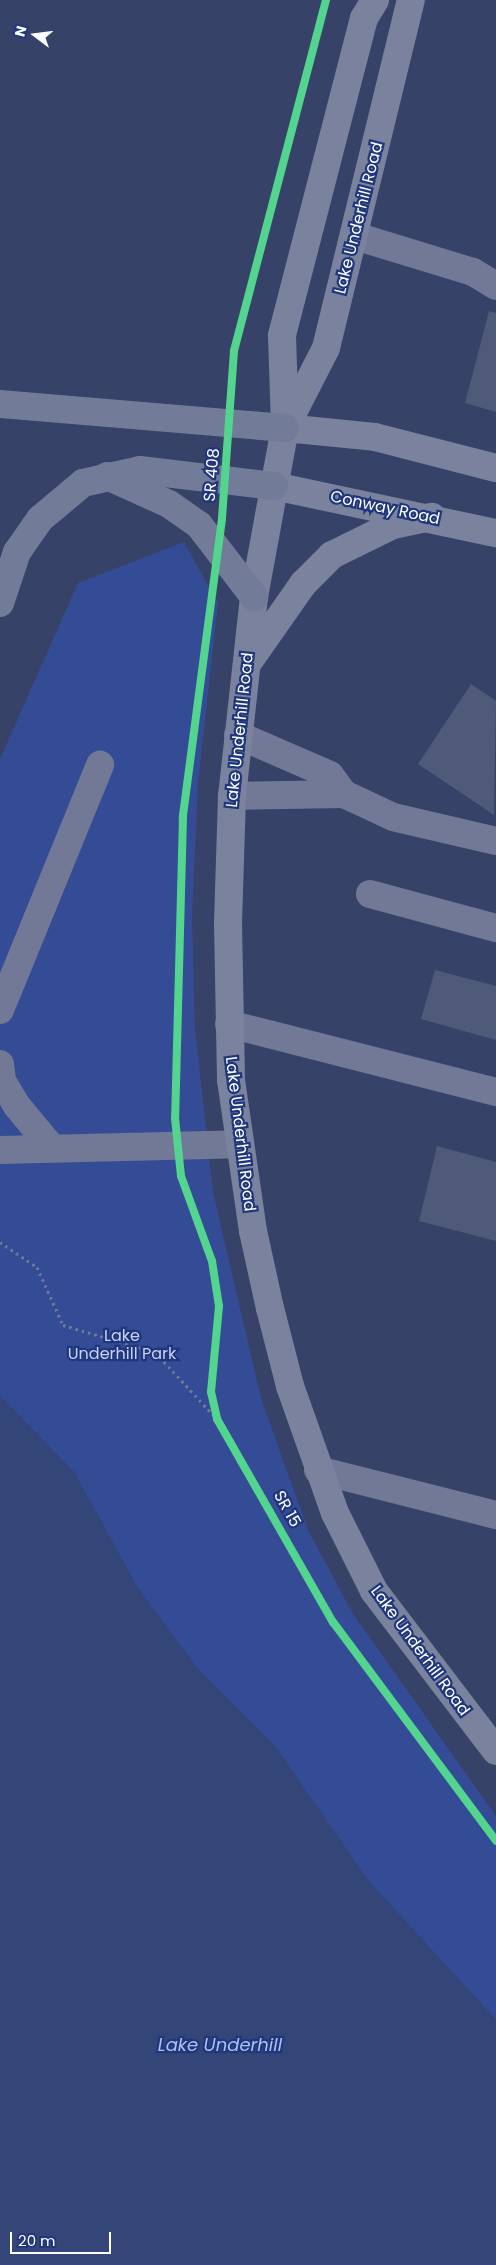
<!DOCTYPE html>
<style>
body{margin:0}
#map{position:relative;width:496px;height:2265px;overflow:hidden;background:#364268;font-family:Poppins,sans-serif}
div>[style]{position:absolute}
.green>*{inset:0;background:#334c95}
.water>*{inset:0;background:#344678}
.building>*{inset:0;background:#4f5978}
.path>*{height:3px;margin-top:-1.5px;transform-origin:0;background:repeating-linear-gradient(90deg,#717997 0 2.5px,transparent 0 6.5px)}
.minor>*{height:28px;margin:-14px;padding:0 14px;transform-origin:14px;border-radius:14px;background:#717997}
.major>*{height:28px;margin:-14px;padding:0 14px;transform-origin:14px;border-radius:14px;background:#7a829e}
.highway>*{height:28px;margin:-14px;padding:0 14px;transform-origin:14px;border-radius:14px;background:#727b97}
.cycleway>*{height:8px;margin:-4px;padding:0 4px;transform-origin:4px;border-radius:4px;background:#53d58f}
span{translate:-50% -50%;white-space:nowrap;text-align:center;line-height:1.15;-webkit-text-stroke:4.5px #20377e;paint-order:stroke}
.street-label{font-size:16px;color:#fff}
.park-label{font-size:16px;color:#c7d3f6}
.water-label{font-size:18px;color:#afc0ef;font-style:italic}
.north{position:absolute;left:10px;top:10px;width:50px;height:50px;-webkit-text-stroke:4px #20377e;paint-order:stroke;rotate:285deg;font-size:14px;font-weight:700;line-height:20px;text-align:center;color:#fff}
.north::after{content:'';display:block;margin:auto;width:18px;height:22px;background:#fff;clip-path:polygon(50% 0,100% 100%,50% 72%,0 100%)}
.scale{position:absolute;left:10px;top:2232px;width:101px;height:22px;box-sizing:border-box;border:2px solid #fff;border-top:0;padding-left:6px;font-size:15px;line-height:18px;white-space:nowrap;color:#fff;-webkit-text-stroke:4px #20377e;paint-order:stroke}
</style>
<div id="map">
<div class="green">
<div style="clip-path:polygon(184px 542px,218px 603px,198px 783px,192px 916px,195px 1028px,213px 1192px,261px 1398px,308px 1530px,353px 1614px,496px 1816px,496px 2020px,367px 1879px,275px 1746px,197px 1668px,136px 1585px,74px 1472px,0 1396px,0 759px,78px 583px)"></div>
</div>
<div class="water">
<div style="clip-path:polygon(0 1396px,74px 1472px,136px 1585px,197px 1668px,275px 1746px,367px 1879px,496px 2020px,496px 2265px,0 2265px)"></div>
</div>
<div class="building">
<div style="clip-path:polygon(489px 311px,496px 313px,496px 412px,465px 403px)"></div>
<div style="clip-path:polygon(471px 684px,496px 701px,494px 815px,418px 764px)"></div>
<div style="clip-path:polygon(435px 970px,496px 986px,496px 1040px,421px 1019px)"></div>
<div style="clip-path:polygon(437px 1146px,496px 1162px,496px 1241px,419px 1221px)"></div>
</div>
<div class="path">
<div style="left:0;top:1242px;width:45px;rotate:34deg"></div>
<div style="left:37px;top:1267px;width:64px;rotate:65.9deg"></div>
<div style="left:63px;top:1325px;width:96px;rotate:16.4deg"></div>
<div style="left:155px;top:1352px;width:91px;rotate:47.2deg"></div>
</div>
<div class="minor">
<div style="left:355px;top:236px;width:123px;rotate:17deg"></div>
<div style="left:473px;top:272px;width:27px;rotate:31deg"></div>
<div style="left:238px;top:735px;width:100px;rotate:23.5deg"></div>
<div style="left:330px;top:775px;width:24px;rotate:54deg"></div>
<div style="left:344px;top:794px;width:54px;rotate:25.1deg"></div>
<div style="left:393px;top:817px;width:106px;rotate:13.1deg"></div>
<div style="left:232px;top:796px;width:112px;rotate:-1deg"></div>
<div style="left:370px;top:894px;width:131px;rotate:15.1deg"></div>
<div style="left:0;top:1010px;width:265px;rotate:-67.8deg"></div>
<div style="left:229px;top:1024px;width:276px;rotate:14.3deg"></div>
<div style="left:0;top:1064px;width:17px;rotate:83deg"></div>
<div style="left:2px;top:1081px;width:29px;rotate:59deg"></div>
<div style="left:17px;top:1106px;width:55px;rotate:50.2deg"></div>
<div style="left:0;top:1150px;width:239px;rotate:-1.4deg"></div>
<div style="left:318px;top:1470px;width:184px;rotate:14.2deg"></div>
</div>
<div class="major">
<div style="left:375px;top:0;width:21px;rotate:121deg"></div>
<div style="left:364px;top:18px;width:328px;rotate:104.5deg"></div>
<div style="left:282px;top:336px;width:92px;rotate:88.1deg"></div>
<div style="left:285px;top:428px;width:172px;rotate:100.4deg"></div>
<div style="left:254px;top:597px;width:200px;rotate:96.3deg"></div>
<div style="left:232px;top:796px;width:127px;rotate:91.8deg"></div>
<div style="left:228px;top:923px;width:157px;rotate:88.9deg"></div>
<div style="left:231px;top:1080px;width:153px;rotate:81.7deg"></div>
<div style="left:253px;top:1231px;width:79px;rotate:77.6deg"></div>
<div style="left:270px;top:1308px;width:81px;rotate:75.6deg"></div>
<div style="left:290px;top:1386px;width:135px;rotate:70.5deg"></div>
<div style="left:335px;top:1513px;width:87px;rotate:63.4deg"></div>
<div style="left:374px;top:1591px;width:201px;rotate:52.7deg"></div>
<div style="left:287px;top:424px;width:85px;rotate:-62.8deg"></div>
<div style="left:326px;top:348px;width:358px;rotate:-76.3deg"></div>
<div style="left:285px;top:428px;width:90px;rotate:5.7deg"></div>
<div style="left:375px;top:437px;width:125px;rotate:14.4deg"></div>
<div style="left:274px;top:486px;width:227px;rotate:12deg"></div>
<div style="left:247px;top:664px;width:98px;rotate:-55deg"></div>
<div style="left:303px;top:584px;width:41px;rotate:-45deg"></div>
<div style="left:332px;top:555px;width:68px;rotate:-26.2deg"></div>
<div style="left:393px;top:525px;width:40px;rotate:-12deg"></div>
</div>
<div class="highway">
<div style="left:0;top:404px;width:286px;rotate:4.8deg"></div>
<div style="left:107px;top:476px;width:68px;rotate:24.3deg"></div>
<div style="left:169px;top:504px;width:37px;rotate:35deg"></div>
<div style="left:199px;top:525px;width:91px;rotate:52.6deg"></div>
<div style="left:0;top:603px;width:54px;rotate:-71.6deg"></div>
<div style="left:17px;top:552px;width:40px;rotate:-55.1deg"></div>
<div style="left:40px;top:519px;width:56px;rotate:-39.9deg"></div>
<div style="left:83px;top:483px;width:58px;rotate:-12.8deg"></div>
<div style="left:140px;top:470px;width:135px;rotate:6.8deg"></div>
</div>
<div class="cycleway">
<div style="left:326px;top:0;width:363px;rotate:104.7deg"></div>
<div style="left:234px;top:351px;width:168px;rotate:94.1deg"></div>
<div style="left:222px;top:519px;width:301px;rotate:97.5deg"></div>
<div style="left:183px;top:817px;width:301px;rotate:91.5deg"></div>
<div style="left:175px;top:1118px;width:58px;rotate:84.1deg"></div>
<div style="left:181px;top:1176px;width:90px;rotate:70deg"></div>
<div style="left:212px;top:1261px;width:46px;rotate:81.2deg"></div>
<div style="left:219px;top:1306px;width:86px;rotate:95.3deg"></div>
<div style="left:211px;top:1392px;width:28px;rotate:77deg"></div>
<div style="left:217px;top:1419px;width:234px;rotate:60.3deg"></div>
<div style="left:333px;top:1622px;width:273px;rotate:53.3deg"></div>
</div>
<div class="street-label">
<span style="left:359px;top:218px;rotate:-76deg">Lake Underhill Road</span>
<span style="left:212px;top:475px;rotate:-85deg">SR 408</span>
<span style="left:385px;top:508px;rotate:12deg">Conway Road</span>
<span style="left:240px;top:730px;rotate:-84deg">Lake Underhill Road</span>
<span style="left:240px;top:1134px;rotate:83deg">Lake Underhill Road</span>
<span style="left:287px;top:1509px;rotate:61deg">SR 15</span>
<span style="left:420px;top:1651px;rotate:54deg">Lake Underhill Road</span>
</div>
<div class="park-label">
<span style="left:122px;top:1345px">Lake<br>Underhill Park</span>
</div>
<div class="water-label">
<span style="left:220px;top:2045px">Lake Underhill</span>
</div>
<div class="north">N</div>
<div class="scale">20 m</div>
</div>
